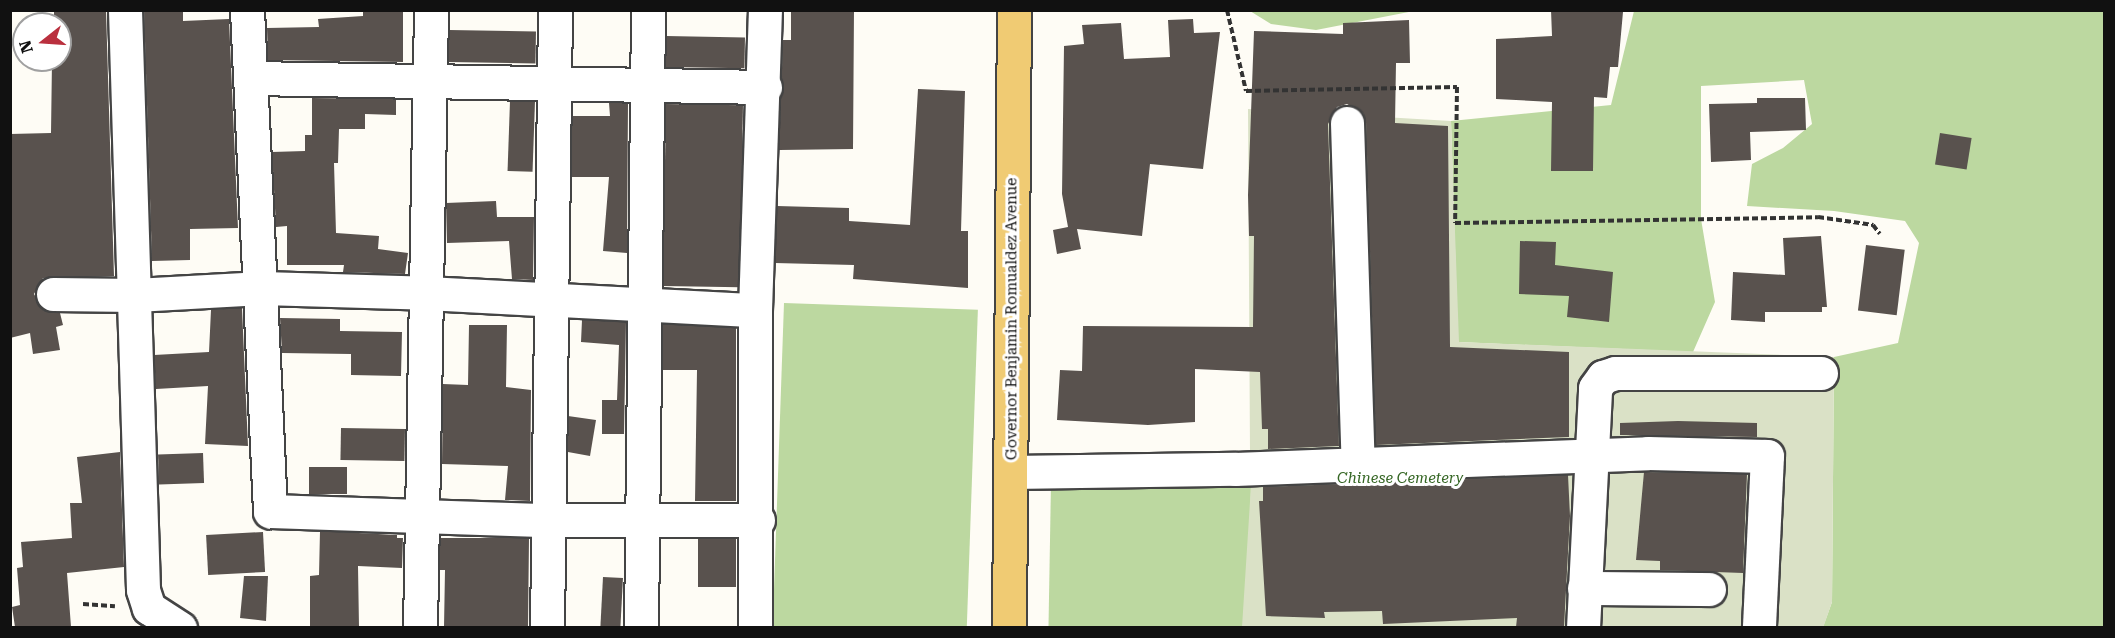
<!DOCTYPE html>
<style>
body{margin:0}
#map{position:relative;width:2115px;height:638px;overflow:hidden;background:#fefcf5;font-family:"Roboto Serif",serif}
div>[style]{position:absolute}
.forest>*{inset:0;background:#bcd8a0;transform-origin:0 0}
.cemetery>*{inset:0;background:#dae1c6}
.building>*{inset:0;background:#59524e;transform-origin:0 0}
.path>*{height:4px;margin-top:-2px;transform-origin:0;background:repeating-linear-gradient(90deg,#333 0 6px,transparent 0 9px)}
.roads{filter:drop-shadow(2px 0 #444) drop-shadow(-2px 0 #444) drop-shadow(0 2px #444) drop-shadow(0 -2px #444)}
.minor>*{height:33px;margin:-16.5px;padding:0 16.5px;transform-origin:16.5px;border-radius:16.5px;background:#fff}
.major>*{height:33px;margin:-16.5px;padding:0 16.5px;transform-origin:16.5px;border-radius:16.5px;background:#f0cb73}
span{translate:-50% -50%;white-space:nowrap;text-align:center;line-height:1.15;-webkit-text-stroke:6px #fff;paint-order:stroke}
.street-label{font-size:15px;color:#111}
.park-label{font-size:15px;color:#356624;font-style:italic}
.frame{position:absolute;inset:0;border:12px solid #111;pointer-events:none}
.north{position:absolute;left:12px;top:12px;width:60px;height:60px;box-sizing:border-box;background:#fff;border:2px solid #a0a0a0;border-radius:50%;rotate:253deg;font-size:16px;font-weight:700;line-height:24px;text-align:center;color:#111}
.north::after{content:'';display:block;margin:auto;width:21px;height:27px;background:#ba303e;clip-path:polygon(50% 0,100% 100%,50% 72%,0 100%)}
</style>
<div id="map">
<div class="forest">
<div style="clip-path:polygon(1250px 11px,1414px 11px,1316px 30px,1271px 24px)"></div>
<div style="clip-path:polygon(1634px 11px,2104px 11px,2104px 627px,1823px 627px,1832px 602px,1834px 357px,1898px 343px,1919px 243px,1905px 221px,1834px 211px,1747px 206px,1752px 164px,1783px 148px,1812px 124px,1804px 80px,1701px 86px,1701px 219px,1715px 302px,1693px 352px,1458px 342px,1451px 121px,1611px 105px)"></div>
<div style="left:784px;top:303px;width:194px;height:324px;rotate:2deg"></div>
<div style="left:1051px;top:483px;width:200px;height:145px;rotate:1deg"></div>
</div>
<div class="cemetery">
<div style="clip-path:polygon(1248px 109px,1451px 121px,1459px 342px,1834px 357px,1832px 602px,1823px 628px,1242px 627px,1251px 486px,1051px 483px,1050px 453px,1250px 454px)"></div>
</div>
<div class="building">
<div style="clip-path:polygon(54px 10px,106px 10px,114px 276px,43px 278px,34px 294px,43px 310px,60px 313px,63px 325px,56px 327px,60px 350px,33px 354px,30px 333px,10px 338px,10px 134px,51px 133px,52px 60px,60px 60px,60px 24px,54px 24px)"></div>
<div style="clip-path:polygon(144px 10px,183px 10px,183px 21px,229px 19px,238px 228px,190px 229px,190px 260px,152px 261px)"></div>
<div style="clip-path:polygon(791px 10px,854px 10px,853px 149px,779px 150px,783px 40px,791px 40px)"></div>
<div style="clip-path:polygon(1551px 10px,1623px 12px,1618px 67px,1610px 67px,1607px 98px,1594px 97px,1593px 171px,1551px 171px,1552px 102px,1496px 99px,1496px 39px,1552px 36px)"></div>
<div style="clip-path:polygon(403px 11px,403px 62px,268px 60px,267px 28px,319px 27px,318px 19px,363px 16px,363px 12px)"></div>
<div style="clip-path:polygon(1193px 19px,1194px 33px,1220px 32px,1203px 169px,1150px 164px,1142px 236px,1077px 229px,1081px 249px,1057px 254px,1053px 230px,1068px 227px,1062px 194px,1064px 46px,1084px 44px,1082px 25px,1121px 23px,1124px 59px,1170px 57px,1168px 20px)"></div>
<div style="clip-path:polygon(1409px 20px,1410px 63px,1396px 63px,1395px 123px,1448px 126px,1450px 347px,1569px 352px,1569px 437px,1376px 445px,1366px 122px,1363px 113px,1347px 104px,1337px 107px,1328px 124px,1339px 446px,1268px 449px,1268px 429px,1262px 429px,1260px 372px,1195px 369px,1195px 422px,1148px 425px,1057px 420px,1060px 370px,1082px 371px,1083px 326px,1253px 327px,1254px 236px,1249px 236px,1248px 195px,1254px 31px,1343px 34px,1343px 23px)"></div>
<div style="left:449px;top:30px;width:87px;height:32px;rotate:1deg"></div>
<div style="left:666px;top:36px;width:79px;height:31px;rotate:1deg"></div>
<div style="clip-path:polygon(918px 89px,965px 91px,961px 231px,968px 231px,968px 288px,853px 279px,854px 265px,775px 263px,777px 206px,849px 208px,849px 221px,910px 225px)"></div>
<div style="clip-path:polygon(312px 98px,396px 99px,396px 115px,365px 114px,365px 129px,339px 129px,338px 163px,334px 163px,336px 233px,379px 236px,378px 249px,408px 253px,405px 274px,343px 272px,344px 265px,287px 265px,287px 226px,276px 227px,272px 152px,305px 151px,305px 135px,312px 135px)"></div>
<div style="clip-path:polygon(1757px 98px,1805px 98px,1806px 130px,1750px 132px,1751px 160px,1711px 162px,1709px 104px,1757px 103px)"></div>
<div style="left:510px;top:101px;width:25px;height:70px;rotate:2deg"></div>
<div style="clip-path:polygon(609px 103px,628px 103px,627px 253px,603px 251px,609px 177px,572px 177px,572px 116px,610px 116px)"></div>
<div style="left:666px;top:104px;width:77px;height:182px;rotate:1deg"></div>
<div style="left:1940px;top:133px;width:32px;height:32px;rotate:9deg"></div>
<div style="clip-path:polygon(496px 201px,497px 217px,534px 217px,533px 280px,512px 279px,509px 241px,447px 243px,446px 203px)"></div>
<div style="clip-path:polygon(1821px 236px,1827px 307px,1822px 307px,1822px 312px,1765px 312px,1765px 322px,1731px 320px,1733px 272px,1785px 275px,1783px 238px)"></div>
<div style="clip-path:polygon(1520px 241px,1556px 242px,1555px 265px,1613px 272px,1609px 322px,1567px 317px,1569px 296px,1519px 294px)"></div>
<div style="left:1866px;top:245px;width:39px;height:66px;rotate:7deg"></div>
<div style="clip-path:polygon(236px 308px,242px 308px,248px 446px,205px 444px,208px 386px,156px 389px,154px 355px,209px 352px,211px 310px)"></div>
<div style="clip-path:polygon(280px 318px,340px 319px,340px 331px,402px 332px,401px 376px,351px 375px,351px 354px,282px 353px)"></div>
<div style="clip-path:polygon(582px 320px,626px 322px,624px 434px,602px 434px,602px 400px,617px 400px,619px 345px,581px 342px)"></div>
<div style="clip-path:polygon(663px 324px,736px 328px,736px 501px,695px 501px,697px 370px,663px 370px)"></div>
<div style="clip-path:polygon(469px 325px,507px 325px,506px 387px,531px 390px,530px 501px,505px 500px,508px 466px,442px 464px,443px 384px,468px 385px)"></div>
<div style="clip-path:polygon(568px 416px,596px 420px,590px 456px,568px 452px)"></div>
<div style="clip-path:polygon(1678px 421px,1757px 423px,1757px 437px,1620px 435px,1620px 423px)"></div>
<div style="left:341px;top:428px;width:64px;height:32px;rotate:1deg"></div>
<div style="clip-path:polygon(120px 452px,124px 567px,67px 573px,71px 627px,15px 627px,12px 607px,20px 605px,17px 568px,23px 567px,21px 542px,72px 538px,70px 503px,82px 503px,77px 457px)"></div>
<div style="left:203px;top:453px;width:30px;height:45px;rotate:88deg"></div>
<div style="left:309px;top:467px;width:38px;height:27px"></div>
<div style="clip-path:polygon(1644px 472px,1747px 474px,1743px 573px,1660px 570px,1660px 561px,1636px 560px)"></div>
<div style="clip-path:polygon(1568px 475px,1570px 516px,1564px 627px,1516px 627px,1517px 618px,1383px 624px,1382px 611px,1324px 612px,1325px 618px,1266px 616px,1259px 501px,1263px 501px,1263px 487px)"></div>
<div style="clip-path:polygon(320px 531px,397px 535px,397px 538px,403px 538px,402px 568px,358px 566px,359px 627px,310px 627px,310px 576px,319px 575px)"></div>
<div style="left:263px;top:532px;width:40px;height:57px;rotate:87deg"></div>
<div style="clip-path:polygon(440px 538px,529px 538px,528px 627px,444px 627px,445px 570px,440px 570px)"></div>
<div style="left:698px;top:539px;width:38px;height:48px"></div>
<div style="clip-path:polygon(244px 576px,268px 576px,266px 621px,240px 618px)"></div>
<div style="left:603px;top:577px;width:20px;height:50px;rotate:3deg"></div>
</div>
<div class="path">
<div style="left:1227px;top:10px;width:83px;rotate:76.8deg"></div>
<div style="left:1246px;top:91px;width:211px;rotate:-1.1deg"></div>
<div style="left:1457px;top:87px;width:136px;rotate:90.8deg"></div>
<div style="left:1455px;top:223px;width:363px;rotate:-0.9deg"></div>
<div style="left:1818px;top:217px;width:56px;rotate:8.3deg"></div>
<div style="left:1873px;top:225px;width:11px;rotate:52deg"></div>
<div style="left:83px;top:604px;width:32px;rotate:4deg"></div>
</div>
<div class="roads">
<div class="minor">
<div style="left:125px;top:10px;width:580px;rotate:88.22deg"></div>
<div style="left:143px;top:590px;width:19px;rotate:72deg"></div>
<div style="left:149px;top:608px;width:37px;rotate:33deg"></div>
<div style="left:247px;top:10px;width:502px;rotate:87.37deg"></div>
<div style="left:270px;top:511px;width:278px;rotate:1.9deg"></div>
<div style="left:548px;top:520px;width:210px"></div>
<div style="left:251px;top:78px;width:514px;rotate:1deg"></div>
<div style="left:1347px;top:123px;width:342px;rotate:88.2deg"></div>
<div style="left:53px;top:294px;width:82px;rotate:0.7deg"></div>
<div style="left:135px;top:295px;width:127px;rotate:-3.2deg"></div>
<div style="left:262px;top:288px;width:164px;rotate:1.7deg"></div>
<div style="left:426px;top:293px;width:329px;rotate:3deg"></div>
<div style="left:1011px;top:472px;width:224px;rotate:-0.8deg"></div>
<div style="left:1235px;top:469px;width:413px;rotate:-2.2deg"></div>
<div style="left:1648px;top:453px;width:119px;rotate:1.4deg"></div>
<div style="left:1767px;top:456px;width:172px;rotate:92.7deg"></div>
<div style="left:1584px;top:588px;width:125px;rotate:0.5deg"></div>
<div style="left:420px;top:628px;width:618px;rotate:-88.98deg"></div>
<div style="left:547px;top:628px;width:618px;rotate:-89.26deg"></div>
<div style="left:641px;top:628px;width:618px;rotate:-89.35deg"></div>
<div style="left:755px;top:628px;width:318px;rotate:-90deg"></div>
<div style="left:755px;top:310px;width:300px;rotate:-88.1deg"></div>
<div style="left:1583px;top:628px;width:240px;rotate:-87.1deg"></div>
<div style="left:1595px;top:388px;width:14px;rotate:-54deg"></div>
<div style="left:1603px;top:377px;width:13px;rotate:-18deg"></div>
<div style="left:1615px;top:373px;width:206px"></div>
</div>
<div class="major">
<div style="left:1009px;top:628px;width:618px;rotate:-89.54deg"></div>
</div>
</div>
<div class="street-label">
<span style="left:1012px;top:319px;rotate:-90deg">Governor Benjamin Romualdez Avenue</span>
</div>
<div class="park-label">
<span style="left:1400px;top:479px">Chinese Cemetery</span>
</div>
<div class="frame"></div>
<div class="north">N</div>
</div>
